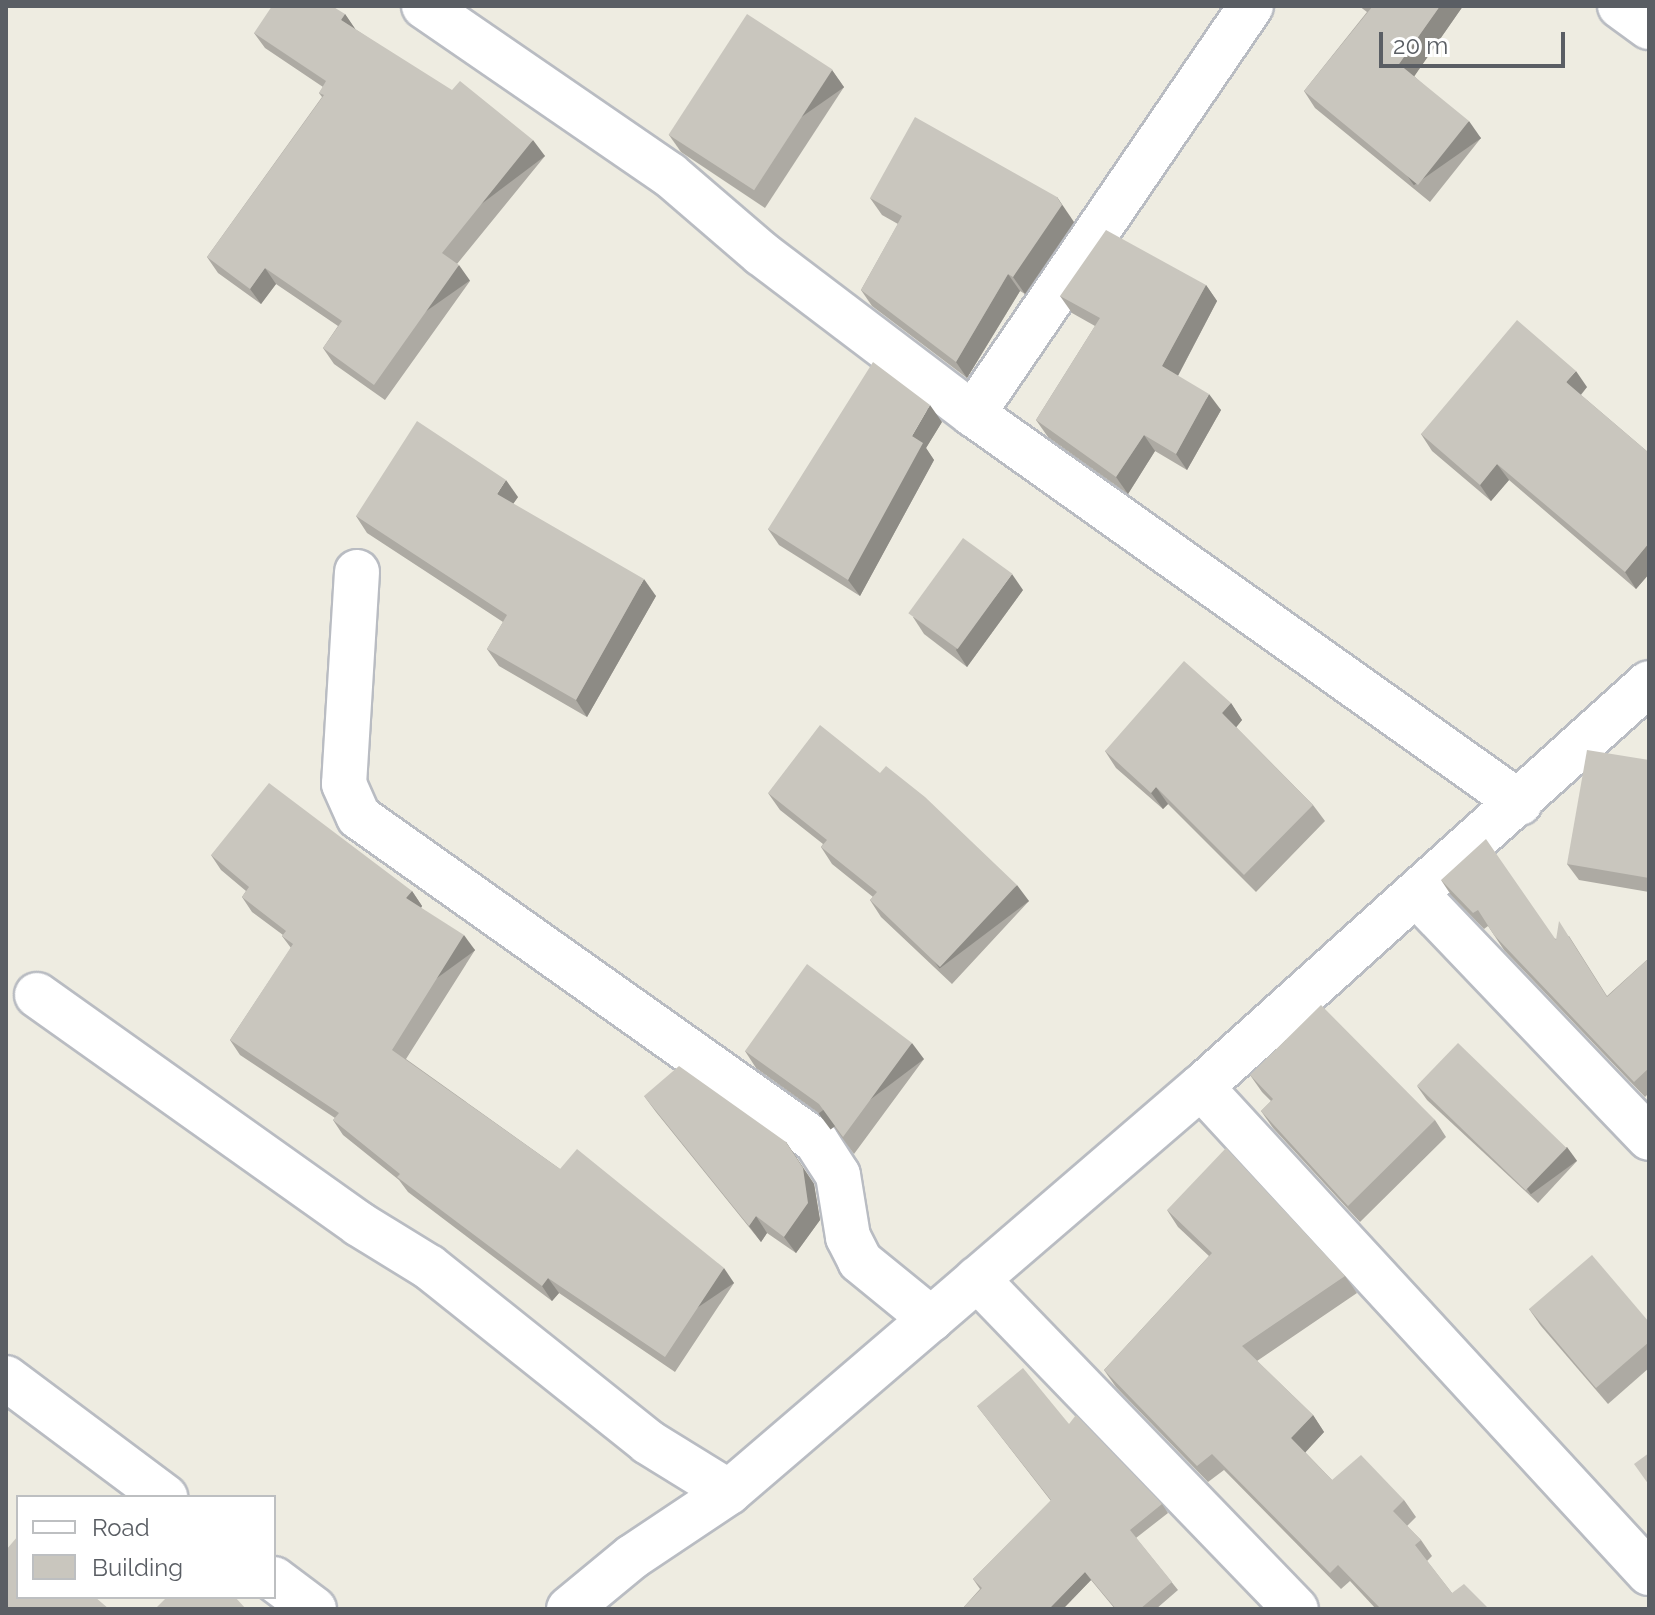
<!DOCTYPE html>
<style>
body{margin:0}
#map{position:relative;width:1655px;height:1615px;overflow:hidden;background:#eeece1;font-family:Raleway,sans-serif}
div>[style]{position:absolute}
.roads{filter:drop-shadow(2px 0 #b9bcc2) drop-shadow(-2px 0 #b9bcc2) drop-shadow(0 2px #b9bcc2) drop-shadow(0 -2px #b9bcc2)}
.street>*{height:44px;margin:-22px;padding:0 22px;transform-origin:22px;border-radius:22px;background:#fff}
.wall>*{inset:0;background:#adaaa3}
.shaded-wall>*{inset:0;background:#8d8b85;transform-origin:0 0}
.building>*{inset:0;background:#c9c6be;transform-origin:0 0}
span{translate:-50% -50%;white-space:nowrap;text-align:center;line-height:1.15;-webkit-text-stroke:6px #fff;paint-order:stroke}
.frame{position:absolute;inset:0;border:8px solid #5a5e64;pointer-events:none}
.legend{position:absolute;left:16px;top:1495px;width:260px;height:104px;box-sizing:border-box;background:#fff;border:2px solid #bdbfc1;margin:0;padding:10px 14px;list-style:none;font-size:24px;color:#5a5e64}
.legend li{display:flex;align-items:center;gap:16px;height:40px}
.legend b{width:40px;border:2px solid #bdbfc1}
.scale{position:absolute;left:1379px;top:32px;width:186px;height:36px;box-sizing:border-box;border:4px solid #5a5e64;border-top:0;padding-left:10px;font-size:24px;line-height:28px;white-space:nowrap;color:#5a5e64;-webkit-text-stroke:6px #fff;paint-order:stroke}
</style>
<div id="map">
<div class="roads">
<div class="street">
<div style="left:424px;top:6px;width:298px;rotate:34.5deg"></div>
<div style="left:670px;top:175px;width:121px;rotate:40.7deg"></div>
<div style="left:762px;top:254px;width:265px;rotate:37.2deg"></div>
<div style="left:1251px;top:6px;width:494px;rotate:124.3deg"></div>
<div style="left:973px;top:414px;width:671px;rotate:35.42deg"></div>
<div style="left:1620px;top:6px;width:36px;rotate:36deg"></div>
<div style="left:357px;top:572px;width:212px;rotate:93.5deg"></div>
<div style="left:344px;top:784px;width:36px;rotate:66deg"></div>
<div style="left:359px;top:817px;width:560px;rotate:35.34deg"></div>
<div style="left:816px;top:1141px;width:40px;rotate:57.1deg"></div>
<div style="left:838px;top:1175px;width:63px;rotate:80.8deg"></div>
<div style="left:848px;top:1237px;width:27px;rotate:63deg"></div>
<div style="left:860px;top:1261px;width:92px;rotate:39.2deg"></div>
<div style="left:1417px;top:895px;width:336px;rotate:46.3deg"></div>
<div style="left:37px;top:995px;width:395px;rotate:35.4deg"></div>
<div style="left:359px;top:1224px;width:82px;rotate:31.6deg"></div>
<div style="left:429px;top:1267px;width:280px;rotate:38.6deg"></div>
<div style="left:648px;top:1442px;width:95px;rotate:31.7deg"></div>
<div style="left:1201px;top:1087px;width:661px;rotate:47.33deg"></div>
<div style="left:977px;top:1279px;width:459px;rotate:46deg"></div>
<div style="left:6px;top:1378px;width:199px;rotate:36.8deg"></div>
<div style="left:274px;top:1579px;width:50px;rotate:36.9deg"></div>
<div style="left:569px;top:1609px;width:82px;rotate:-39.5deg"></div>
<div style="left:632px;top:1557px;width:117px;rotate:-33.8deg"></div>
<div style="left:729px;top:1492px;width:266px;rotate:-40.6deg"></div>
<div style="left:931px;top:1319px;width:356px;rotate:-40.7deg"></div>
<div style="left:1201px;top:1087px;width:603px;rotate:-42.04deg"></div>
</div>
</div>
<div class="wall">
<div style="clip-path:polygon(1359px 6px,1463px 6px,1414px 76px,1481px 138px,1430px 202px,1315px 108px,1304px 91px,1367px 12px)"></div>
<div style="clip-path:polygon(345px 14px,355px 29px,545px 156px,457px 264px,470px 281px,385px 400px,334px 364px,323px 348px,338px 326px,276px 284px,261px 304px,218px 273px,207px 257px,322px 97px,319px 93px,323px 87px,265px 48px,254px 33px)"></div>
<div style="clip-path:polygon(832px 70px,844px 87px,765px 208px,681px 152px,669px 135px)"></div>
<div style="clip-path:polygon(870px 198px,1074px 222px,1025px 294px,1020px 291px,967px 378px,872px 306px,861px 290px,898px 224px,882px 215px)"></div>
<div style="clip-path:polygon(1206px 285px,1217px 301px,1178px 376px,1221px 410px,1187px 470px,1155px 451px,1128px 494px,1048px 437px,1036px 420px,1095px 326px,1072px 313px,1060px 296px)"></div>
<div style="clip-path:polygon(1587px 387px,1581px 395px,1649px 453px,1649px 574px,1636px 589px,1509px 480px,1491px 501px,1432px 451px,1421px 434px)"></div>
<div style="clip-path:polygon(942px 422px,926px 448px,934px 460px,860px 596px,779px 545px,768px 529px)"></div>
<div style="clip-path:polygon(518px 497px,513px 504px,656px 596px,587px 717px,499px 666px,487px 649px,503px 622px,367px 533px,356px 516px)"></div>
<div style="clip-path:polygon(1023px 590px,967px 667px,924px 634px,913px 617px)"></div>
<div style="clip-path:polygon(1231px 703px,1242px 720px,1236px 727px,1313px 805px,1325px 821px,1256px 892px,1168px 804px,1163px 809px,1116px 768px,1105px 751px)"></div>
<div style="clip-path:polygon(1649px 760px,1649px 892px,1579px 880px,1567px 864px)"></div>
<div style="clip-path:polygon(768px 793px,1029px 901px,952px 984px,881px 917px,870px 900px,873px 897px,832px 864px,821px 847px,823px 844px,780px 810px)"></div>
<div style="clip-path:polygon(211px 855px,412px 891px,422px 906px,421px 908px,475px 950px,406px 1059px,560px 1169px,734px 1283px,675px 1372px,559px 1293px,552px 1301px,408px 1192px,399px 1180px,343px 1135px,333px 1120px,335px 1118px,240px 1055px,230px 1040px,291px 948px,282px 936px,283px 935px,252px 912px,242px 897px,246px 891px,221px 870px)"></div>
<div style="clip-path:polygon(1441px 880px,1556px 939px,1569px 936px,1607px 996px,1649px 958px,1649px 1093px,1645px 1097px,1504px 950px,1488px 926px,1484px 929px,1451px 895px)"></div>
<div style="clip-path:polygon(745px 1051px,924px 1059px,854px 1154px,830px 1121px,756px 1068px)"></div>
<div style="clip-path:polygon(1250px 1075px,1435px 1120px,1446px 1137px,1360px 1222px,1273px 1128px,1261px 1111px,1271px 1101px,1262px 1092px)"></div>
<div style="clip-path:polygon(1417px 1086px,1577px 1161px,1538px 1203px,1427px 1100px)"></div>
<div style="clip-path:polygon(644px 1096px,786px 1142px,814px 1184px,820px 1220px,796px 1253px,767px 1233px,761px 1242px,656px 1112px)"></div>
<div style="clip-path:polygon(1167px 1210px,1345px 1276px,1357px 1293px,1257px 1361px,1313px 1415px,1324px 1432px,1305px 1452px,1332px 1480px,1404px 1500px,1416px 1517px,1407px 1526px,1421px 1540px,1432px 1556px,1427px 1561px,1452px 1593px,1489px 1609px,1376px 1609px,1350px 1581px,1341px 1589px,1224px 1470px,1208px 1482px,1116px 1387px,1104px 1370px,1209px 1256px,1178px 1227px)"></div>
<div style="clip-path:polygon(1529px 1309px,1649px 1322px,1649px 1368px,1608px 1404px,1541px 1326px)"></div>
<div style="clip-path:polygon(977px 1406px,1069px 1424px,1162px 1504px,1168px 1513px,1136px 1538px,1178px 1590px,1156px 1609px,1115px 1609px,1091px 1580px,1063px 1609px,962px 1609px,980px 1589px,973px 1579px,1051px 1501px)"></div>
</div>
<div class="shaded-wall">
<div style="clip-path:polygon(1440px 6px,1463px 6px,1411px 81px,1399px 64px)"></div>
<div style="clip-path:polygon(345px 14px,356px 30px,341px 20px)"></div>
<div style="left:832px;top:70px;width:21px;height:145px;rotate:55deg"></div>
<div style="left:1469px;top:121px;width:21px;height:82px;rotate:55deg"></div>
<div style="left:533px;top:140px;width:20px;height:145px;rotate:53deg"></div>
<div style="clip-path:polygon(1057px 197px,1074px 222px,1025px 294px,1013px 277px)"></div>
<div style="left:459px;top:265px;width:19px;height:147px;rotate:55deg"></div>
<div style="clip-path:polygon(265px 268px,276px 284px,261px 304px,250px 289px)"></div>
<div style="clip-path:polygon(1008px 274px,1020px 291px,967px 378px,956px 362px)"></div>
<div style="clip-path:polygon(1206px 285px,1217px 301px,1174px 383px,1162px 366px)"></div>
<div style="clip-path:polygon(1576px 371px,1587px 387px,1577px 399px,1566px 382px)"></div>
<div style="clip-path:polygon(1209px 394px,1221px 410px,1187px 470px,1176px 454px)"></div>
<div style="clip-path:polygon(930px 405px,942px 422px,926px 448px,934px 460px,860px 596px,848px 580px,912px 436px)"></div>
<div style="clip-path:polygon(1144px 435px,1155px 451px,1128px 494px,1116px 477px)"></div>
<div style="clip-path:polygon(1497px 464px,1509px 480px,1491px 501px,1480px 485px)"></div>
<div style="clip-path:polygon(506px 480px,518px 497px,508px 511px,497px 494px)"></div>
<div style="clip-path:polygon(1649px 543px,1649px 574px,1636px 589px,1625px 572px)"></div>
<div style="clip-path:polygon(1012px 574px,1023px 590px,967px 667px,956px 650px)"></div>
<div style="clip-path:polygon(644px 579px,656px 596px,587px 717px,576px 700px)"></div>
<div style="clip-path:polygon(1231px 703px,1242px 720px,1234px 730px,1222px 713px)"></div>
<div style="clip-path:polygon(1156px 787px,1168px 804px,1163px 809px,1151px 793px)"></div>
<div style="left:1017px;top:885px;width:20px;height:112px;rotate:53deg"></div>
<div style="clip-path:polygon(412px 891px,422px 906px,417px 914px,406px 898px)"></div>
<div style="left:464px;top:935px;width:19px;height:136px;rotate:54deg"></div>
<div style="left:912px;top:1043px;width:20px;height:117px;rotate:53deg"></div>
<div style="clip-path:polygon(786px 1142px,814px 1184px,820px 1220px,796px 1253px,784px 1237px)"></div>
<div style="left:1567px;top:1147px;width:17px;height:57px;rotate:54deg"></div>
<div style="clip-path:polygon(756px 1216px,767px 1233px,761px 1242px,749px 1226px)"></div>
<div style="left:724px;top:1268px;width:18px;height:107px;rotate:56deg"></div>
<div style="clip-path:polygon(548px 1278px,559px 1293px,552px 1301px,542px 1286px)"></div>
<div style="clip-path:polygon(1313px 1415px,1324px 1432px,1303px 1455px,1291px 1438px)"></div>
<div style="clip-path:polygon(1085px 1572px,1091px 1580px,1063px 1609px,1049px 1609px)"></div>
</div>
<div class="building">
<div style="clip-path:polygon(272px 6px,332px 6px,345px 14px,341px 20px,452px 90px,460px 81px,533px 140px,442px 253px,459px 265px,374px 385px,323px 348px,342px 321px,265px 268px,250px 289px,207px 257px,324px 95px,319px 93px,326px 81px,254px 33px)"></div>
<div style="clip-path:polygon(1370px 6px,1440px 6px,1399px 64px,1469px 121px,1418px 185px,1304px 91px,1372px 7px)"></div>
<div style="left:747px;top:14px;width:102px;height:144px;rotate:33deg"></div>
<div style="clip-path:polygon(915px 117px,1057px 197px,1062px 205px,1013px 277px,1008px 274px,956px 362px,861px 290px,902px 216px,870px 198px)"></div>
<div style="clip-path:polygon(1106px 230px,1206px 285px,1162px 366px,1209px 394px,1176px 454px,1144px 435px,1116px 477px,1036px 420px,1100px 318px,1060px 296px)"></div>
<div style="clip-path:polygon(1517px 320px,1576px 371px,1566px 382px,1649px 453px,1649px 543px,1625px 572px,1497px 464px,1480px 485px,1421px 434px)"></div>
<div style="clip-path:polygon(873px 362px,930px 405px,912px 436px,923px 443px,848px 580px,768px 529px)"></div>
<div style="clip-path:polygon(417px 421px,506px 480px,497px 494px,644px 579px,576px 700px,487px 649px,507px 615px,356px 516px)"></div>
<div style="left:963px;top:538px;width:61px;height:93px;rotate:36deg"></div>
<div style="clip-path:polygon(1184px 661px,1231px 703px,1222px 713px,1313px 805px,1244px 875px,1156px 787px,1151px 793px,1105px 751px)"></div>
<div style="clip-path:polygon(820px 725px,880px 773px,886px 766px,925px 797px,1017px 885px,940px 967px,870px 900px,877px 892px,821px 847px,827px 840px,768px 793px)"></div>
<div style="clip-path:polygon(1587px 750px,1649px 760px,1649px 878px,1567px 864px)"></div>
<div style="clip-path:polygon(269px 783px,412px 891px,406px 898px,464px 935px,392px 1050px,560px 1169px,577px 1149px,724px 1268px,665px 1357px,548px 1278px,542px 1286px,397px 1177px,400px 1174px,333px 1120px,339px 1113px,230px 1040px,293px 944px,282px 936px,286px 931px,242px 897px,249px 887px,211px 855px)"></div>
<div style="clip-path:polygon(1486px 839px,1556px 940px,1559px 921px,1607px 997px,1649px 958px,1649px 1068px,1634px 1082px,1494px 935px,1478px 910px,1473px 913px,1441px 880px)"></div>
<div style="clip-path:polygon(807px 964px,912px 1043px,843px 1137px,819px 1104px,745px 1051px)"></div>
<div style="clip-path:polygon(1321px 1005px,1435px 1120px,1348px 1206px,1261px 1111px,1273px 1099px,1250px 1075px)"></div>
<div style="left:1458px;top:1043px;width:151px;height:59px;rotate:44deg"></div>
<div style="clip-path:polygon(679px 1066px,786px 1142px,803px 1168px,808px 1203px,784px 1237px,756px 1216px,749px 1226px,644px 1096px)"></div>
<div style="clip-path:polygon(1226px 1148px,1345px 1276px,1242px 1346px,1313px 1415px,1291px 1438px,1332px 1480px,1361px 1455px,1404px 1500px,1393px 1511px,1421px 1540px,1415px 1545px,1452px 1593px,1464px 1584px,1489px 1609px,1381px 1609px,1338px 1565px,1330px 1573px,1212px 1454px,1197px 1466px,1104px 1370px,1212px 1253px,1167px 1210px)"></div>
<div style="clip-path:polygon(1592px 1255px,1649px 1322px,1649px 1342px,1596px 1388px,1529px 1309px)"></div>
<div style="clip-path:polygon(1023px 1368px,1069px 1424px,1076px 1415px,1162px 1504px,1130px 1530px,1172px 1582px,1140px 1609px,1116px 1609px,1085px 1572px,1049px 1609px,962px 1609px,982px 1588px,973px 1579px,1051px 1500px,977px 1406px)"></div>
<div style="clip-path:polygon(1649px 1453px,1649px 1485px,1634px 1464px)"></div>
<div style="clip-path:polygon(18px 1536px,18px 1597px,95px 1597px,109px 1609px,6px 1609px,6px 1550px)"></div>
<div style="clip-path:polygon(167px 1597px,235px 1597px,246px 1609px,155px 1609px)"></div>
</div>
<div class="frame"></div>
<ul class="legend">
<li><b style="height:10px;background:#fff"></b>Road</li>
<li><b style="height:22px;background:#c9c6be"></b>Building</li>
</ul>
<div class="scale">20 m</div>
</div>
